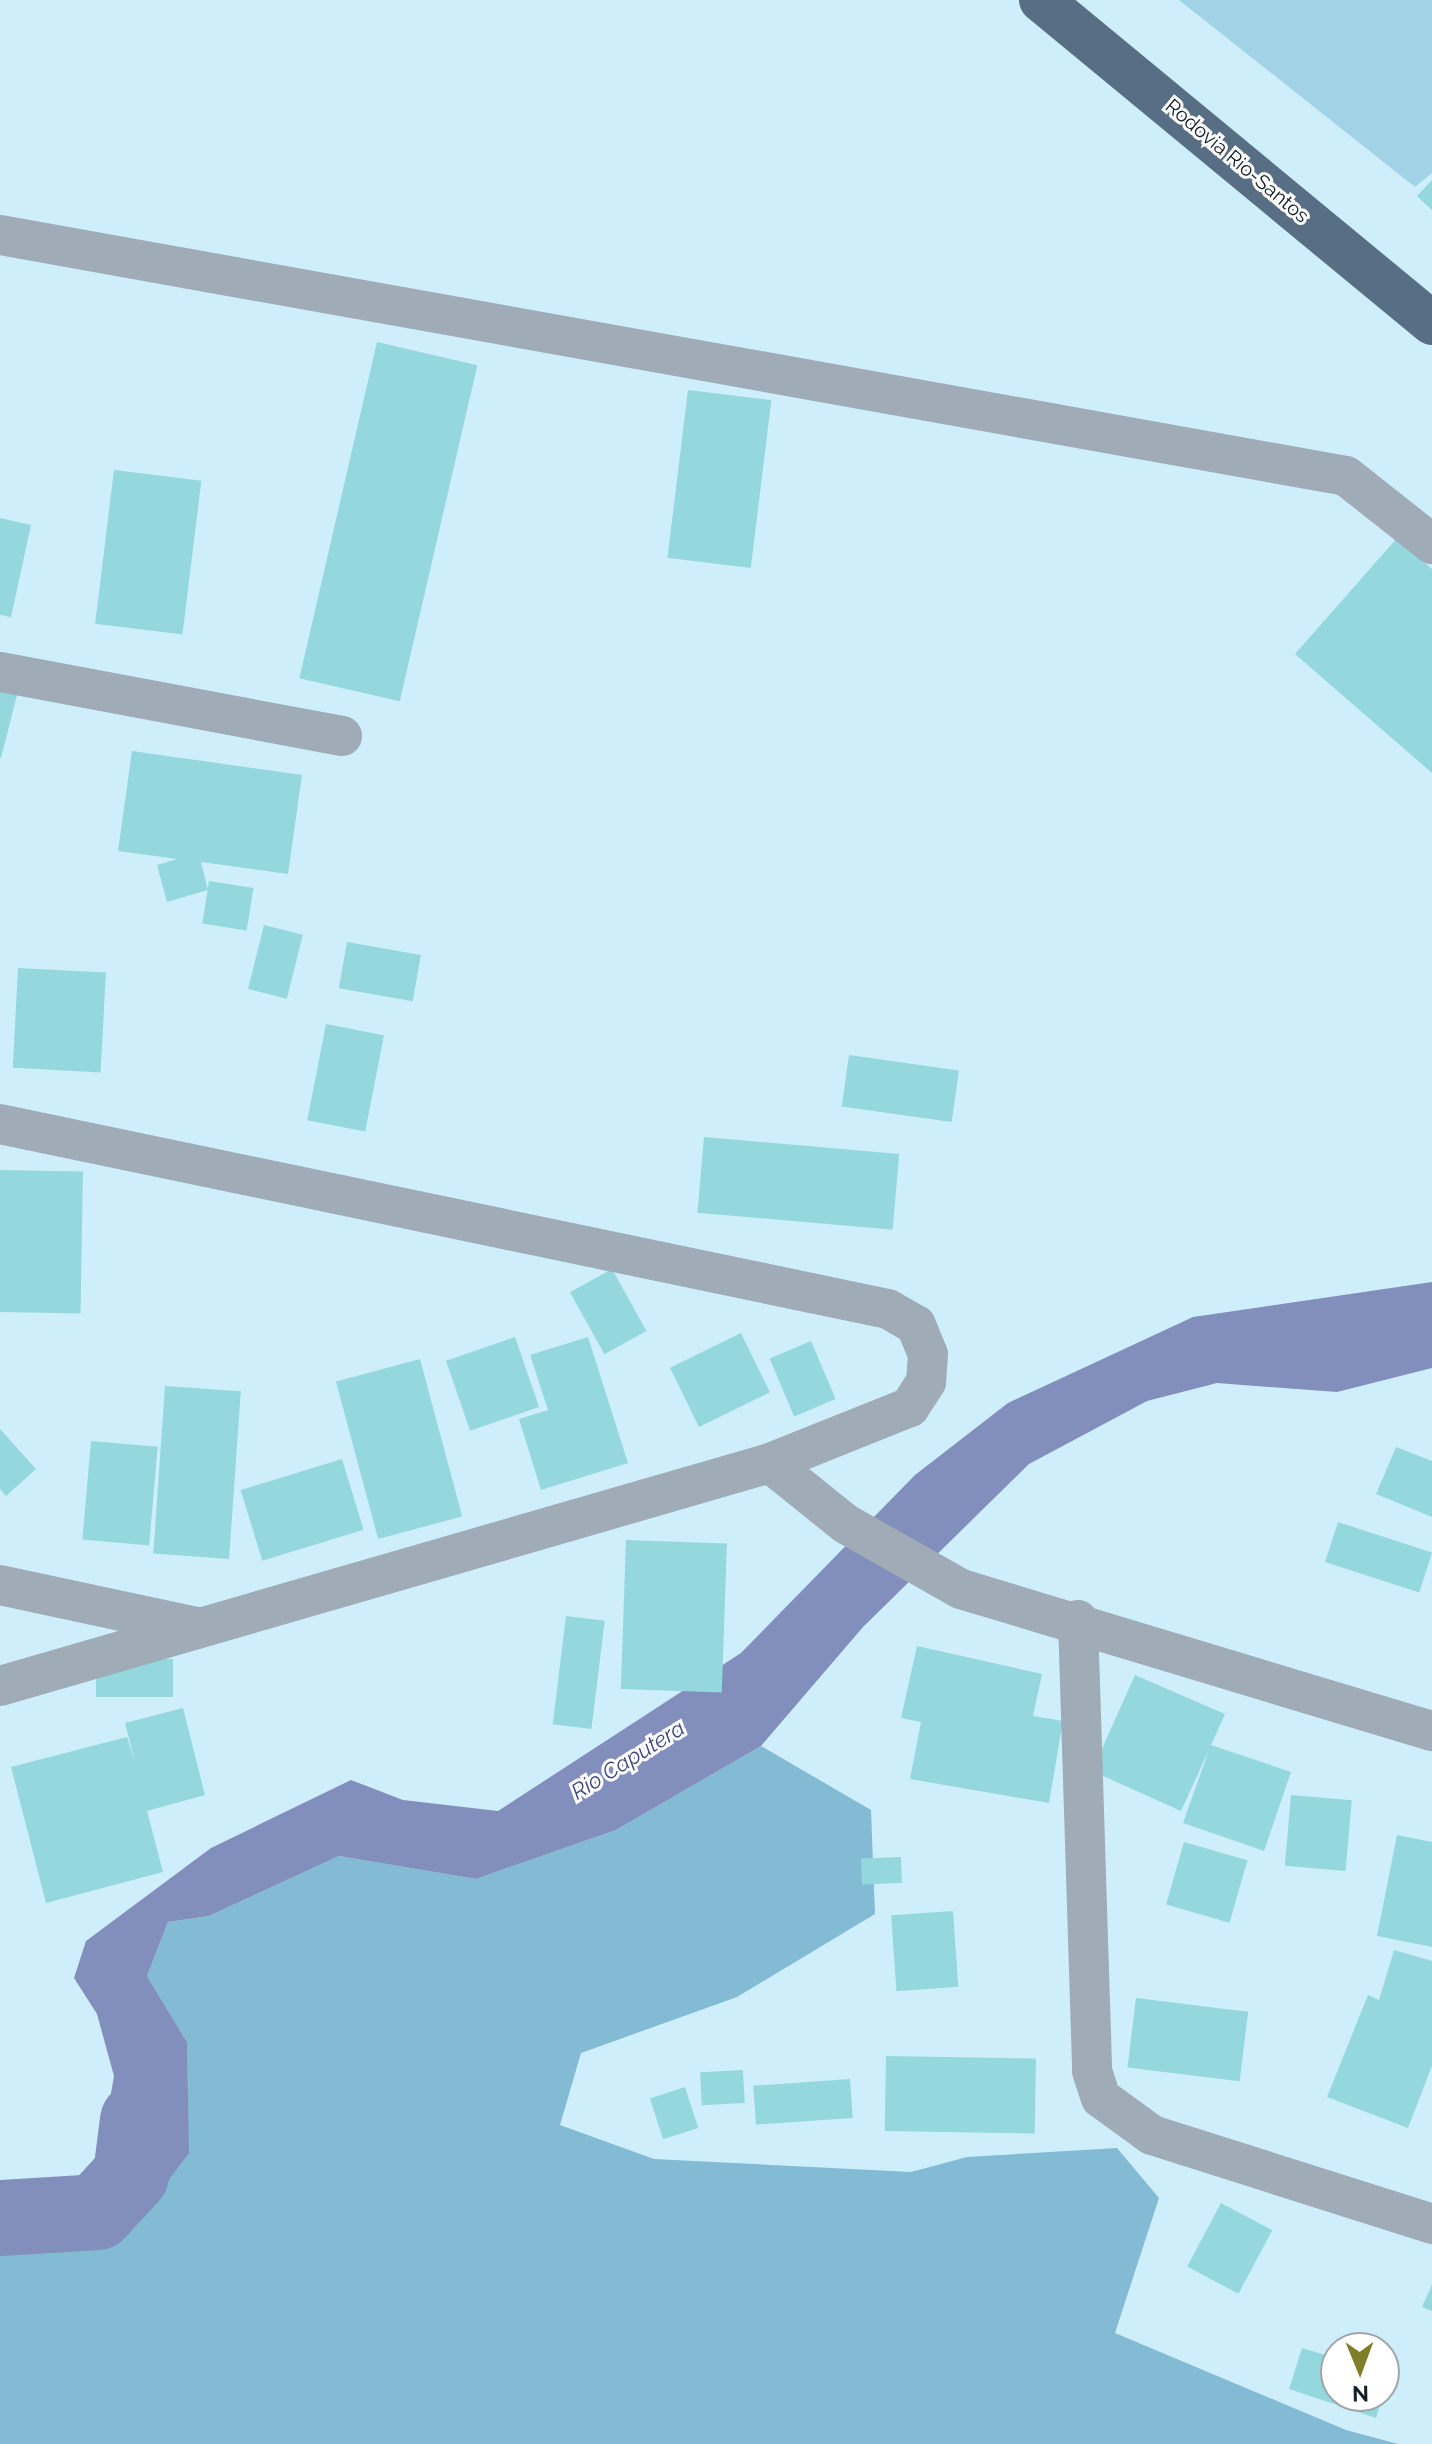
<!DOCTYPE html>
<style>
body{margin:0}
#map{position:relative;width:1432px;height:2444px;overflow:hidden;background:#cfeefc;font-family:Raleway,sans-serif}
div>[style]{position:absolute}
.green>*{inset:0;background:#a2d2e6}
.forest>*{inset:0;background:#82bbd3}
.water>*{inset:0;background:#828ebb}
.river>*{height:76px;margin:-38px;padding:0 38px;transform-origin:38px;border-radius:38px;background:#828ebb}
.building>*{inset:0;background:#94d8dd;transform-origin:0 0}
.minor>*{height:40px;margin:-20px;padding:0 20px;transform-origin:20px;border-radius:20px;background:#9fabb6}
.trunk>*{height:44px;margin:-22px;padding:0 22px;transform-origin:22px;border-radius:22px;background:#586e84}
span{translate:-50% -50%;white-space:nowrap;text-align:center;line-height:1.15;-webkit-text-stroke:6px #fff;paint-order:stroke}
.street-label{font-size:20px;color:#112026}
.water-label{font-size:22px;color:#3b4883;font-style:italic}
.north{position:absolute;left:1320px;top:2332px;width:80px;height:80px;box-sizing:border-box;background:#fff;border:2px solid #a0a6a8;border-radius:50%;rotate:179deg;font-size:22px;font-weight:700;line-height:32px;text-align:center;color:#112026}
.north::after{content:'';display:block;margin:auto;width:28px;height:36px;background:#7e7f28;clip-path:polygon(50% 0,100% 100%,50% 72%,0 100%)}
</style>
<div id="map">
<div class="green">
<div style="clip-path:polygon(1179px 0,1432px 0,1432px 173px,1415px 187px)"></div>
</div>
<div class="forest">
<div style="clip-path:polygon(761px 1746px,871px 1810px,875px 1914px,737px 1997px,581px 2053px,560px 2125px,654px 2159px,911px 2172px,967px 2157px,1117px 2148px,1159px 2198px,1115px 2333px,1346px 2430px,1398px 2444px,0 2444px,0 2240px,132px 2228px,188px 2153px,187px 2042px,147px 1976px,168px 1922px,209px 1916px,339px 1856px,476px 1879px,616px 1830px)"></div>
</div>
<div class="water">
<div style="clip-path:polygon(1432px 1282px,1432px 1368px,1337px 1392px,1217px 1383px,1147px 1401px,1029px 1464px,863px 1627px,761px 1746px,616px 1830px,476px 1879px,339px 1856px,209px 1916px,168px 1922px,147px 1976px,187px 2042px,189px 2153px,132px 2228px,97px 2212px,121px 2152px,109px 2105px,114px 2076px,97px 2014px,74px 1978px,86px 1941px,211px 1848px,351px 1780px,403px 1800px,498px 1811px,741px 1653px,915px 1475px,1008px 1403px,1193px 1317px)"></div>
</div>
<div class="river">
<div style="left:0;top:2218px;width:97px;rotate:-3.5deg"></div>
<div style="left:97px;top:2212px;width:50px;rotate:-47.4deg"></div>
<div style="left:131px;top:2175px;width:55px;rotate:-82.7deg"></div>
</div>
<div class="building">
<div style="clip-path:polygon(1432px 180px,1432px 210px,1417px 196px)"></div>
<div style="left:377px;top:342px;width:103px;height:345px;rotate:13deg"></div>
<div style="left:688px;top:390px;width:84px;height:169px;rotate:7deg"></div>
<div style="left:114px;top:470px;width:88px;height:155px;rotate:7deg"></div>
<div style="clip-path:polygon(0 518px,31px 525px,11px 617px,0 615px)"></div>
<div style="clip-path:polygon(1397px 538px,1432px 569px,1432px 773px,1295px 654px)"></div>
<div style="clip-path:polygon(0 690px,17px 695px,1px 758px,0 758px)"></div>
<div style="clip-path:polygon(132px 751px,302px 775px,288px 874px,201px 862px,208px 890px,167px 902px,157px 865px,177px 859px,118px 851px)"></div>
<div style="left:209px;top:881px;width:45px;height:43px;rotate:9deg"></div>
<div style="left:264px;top:925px;width:40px;height:66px;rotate:14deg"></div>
<div style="left:347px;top:942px;width:75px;height:47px;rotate:10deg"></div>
<div style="left:18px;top:968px;width:88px;height:100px;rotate:3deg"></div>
<div style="left:326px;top:1024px;width:59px;height:98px;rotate:11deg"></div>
<div style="left:849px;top:1055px;width:111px;height:52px;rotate:8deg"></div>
<div style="left:704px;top:1137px;width:196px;height:76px;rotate:5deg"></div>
<div style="left:0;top:1170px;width:83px;height:142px;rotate:1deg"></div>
<div style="left:612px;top:1269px;width:71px;height:48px;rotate:61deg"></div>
<div style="left:741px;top:1333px;width:66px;height:79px;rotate:64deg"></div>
<div style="left:515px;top:1337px;width:74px;height:73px;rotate:71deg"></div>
<div style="clip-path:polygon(588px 1337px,628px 1463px,541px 1490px,519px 1419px,548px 1410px,530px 1355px)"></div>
<div style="left:811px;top:1341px;width:63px;height:45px;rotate:67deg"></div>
<div style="left:420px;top:1359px;width:163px;height:87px;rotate:75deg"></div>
<div style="left:165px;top:1386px;width:76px;height:168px;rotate:4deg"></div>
<div style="clip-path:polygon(0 1429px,36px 1469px,6px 1496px,0 1489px)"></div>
<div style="left:91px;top:1441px;width:67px;height:99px;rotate:5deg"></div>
<div style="clip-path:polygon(1396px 1447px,1432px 1461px,1432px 1517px,1376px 1494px)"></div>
<div style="left:342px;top:1459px;width:74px;height:106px;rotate:73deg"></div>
<div style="left:1338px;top:1522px;width:99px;height:42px;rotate:18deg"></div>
<div style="left:626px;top:1540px;width:101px;height:149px;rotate:2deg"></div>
<div style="left:566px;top:1616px;width:39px;height:109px;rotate:7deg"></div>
<div style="clip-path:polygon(917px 1646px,1042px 1674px,1033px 1716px,1063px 1721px,1049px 1803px,910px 1779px,921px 1722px,901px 1718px)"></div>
<div style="left:96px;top:1659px;width:77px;height:38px"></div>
<div style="clip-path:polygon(1135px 1675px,1225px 1714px,1211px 1745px,1291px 1772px,1264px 1851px,1183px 1823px,1209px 1750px,1181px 1811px,1092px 1771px)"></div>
<div style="clip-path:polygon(183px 1708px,205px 1795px,147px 1811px,163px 1872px,46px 1903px,11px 1767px,127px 1737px,135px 1762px,125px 1723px)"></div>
<div style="left:1291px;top:1795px;width:61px;height:71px;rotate:5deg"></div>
<div style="clip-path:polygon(1397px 1835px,1432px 1842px,1432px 1947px,1377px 1936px)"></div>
<div style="left:1184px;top:1842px;width:66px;height:65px;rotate:16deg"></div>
<div style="left:901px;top:1857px;width:26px;height:40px;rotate:88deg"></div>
<div style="left:953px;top:1911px;width:76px;height:62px;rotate:86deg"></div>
<div style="clip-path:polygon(1394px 1950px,1432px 1961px,1432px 2066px,1408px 2128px,1327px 2097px,1368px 1995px,1379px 2000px)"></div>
<div style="left:1136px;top:1998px;width:113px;height:70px;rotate:7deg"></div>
<div style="left:886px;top:2056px;width:150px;height:75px;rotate:1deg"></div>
<div style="left:743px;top:2070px;width:33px;height:43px;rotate:87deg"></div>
<div style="left:850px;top:2079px;width:39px;height:97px;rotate:86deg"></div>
<div style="left:685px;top:2087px;width:43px;height:37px;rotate:72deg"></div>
<div style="left:1221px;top:2203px;width:58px;height:72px;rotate:28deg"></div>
<div style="clip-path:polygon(1432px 2285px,1432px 2311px,1422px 2307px)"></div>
<div style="clip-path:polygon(1302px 2348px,1336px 2358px,1336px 2396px,1383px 2396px,1376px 2418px,1289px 2389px)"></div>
</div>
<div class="minor">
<div style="left:0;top:235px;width:1367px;rotate:10.15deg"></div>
<div style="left:1346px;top:476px;width:110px;rotate:38.3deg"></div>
<div style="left:0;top:672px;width:348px;rotate:10.6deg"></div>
<div style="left:0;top:1124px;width:907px;rotate:11.77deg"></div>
<div style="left:888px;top:1309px;width:32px;rotate:30deg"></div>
<div style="left:916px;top:1325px;width:31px;rotate:68deg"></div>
<div style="left:928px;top:1354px;width:28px;rotate:94deg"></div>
<div style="left:926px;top:1382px;width:30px;rotate:123deg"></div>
<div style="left:910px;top:1407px;width:151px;rotate:158.2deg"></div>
<div style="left:0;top:1585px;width:200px;rotate:12.1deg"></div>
<div style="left:1078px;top:1620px;width:451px;rotate:88.2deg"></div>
<div style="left:1092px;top:2071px;width:28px;rotate:72deg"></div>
<div style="left:1101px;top:2098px;width:63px;rotate:36deg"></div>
<div style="left:1152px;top:2135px;width:294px;rotate:17.6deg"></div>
<div style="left:0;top:1686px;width:802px;rotate:-16.15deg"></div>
<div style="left:770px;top:1463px;width:97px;rotate:38.8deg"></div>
<div style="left:846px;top:1524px;width:132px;rotate:29.5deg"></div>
<div style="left:961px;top:1589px;width:492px;rotate:16.8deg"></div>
</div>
<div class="trunk">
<div style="left:1041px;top:0;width:507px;rotate:39.56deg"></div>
</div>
<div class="street-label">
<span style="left:1237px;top:161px;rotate:40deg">Rodovia Rio-Santos</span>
</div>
<div class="water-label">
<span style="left:628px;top:1760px;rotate:-32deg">Rio Caputera</span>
</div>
<div class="north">N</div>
</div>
